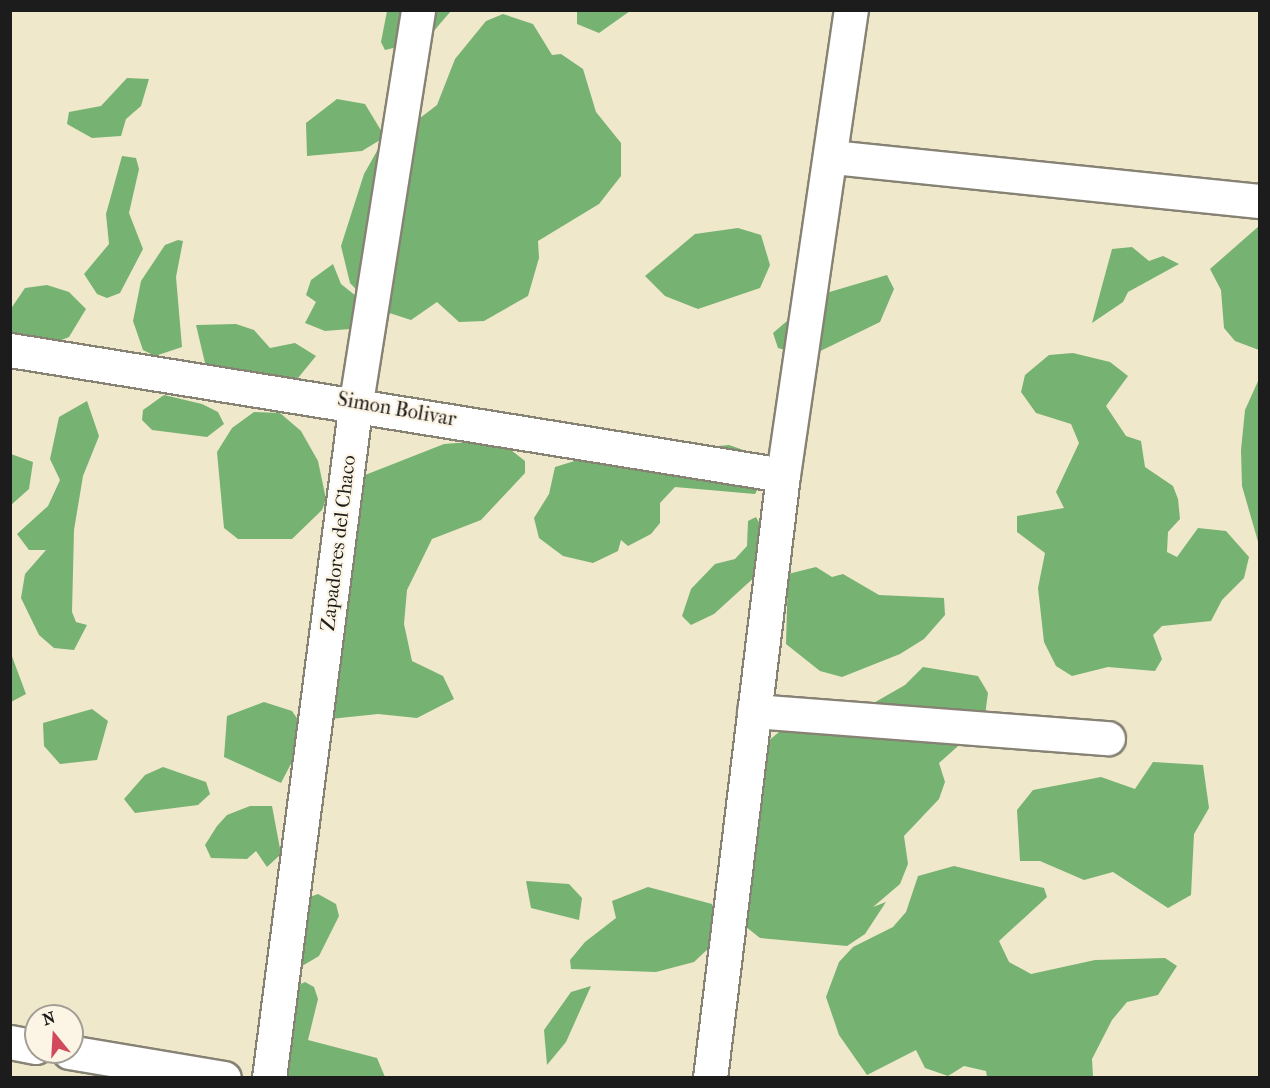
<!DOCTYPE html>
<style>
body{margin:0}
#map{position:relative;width:1270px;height:1088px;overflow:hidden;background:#f0e8cb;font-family:"IM FELL French Canon",serif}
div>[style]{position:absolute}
.forest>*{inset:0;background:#76b272}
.roads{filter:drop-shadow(2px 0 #868274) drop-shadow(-2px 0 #868274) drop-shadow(0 2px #868274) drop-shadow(0 -2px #868274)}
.minor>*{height:33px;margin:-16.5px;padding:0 16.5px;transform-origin:16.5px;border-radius:16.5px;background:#fff}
span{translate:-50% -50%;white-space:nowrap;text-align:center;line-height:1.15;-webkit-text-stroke:4.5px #fcf5e5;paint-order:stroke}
.street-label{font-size:20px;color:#1c1c1c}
.frame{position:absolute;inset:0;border:12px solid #1c1c1c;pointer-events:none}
.north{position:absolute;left:24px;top:1004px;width:60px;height:60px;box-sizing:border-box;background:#fcf5e5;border:2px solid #a29e95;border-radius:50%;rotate:342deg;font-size:16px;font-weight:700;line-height:24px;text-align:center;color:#1c1c1c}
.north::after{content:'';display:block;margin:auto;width:21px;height:27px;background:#d1495b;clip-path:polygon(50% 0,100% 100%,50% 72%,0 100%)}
</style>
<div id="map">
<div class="forest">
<div style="clip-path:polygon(387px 11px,451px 11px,426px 40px,385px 50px,381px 42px)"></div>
<div style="clip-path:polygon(577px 11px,630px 11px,599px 33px,577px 24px)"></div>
<div style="clip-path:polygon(503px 14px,533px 24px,552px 55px,561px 54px,583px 69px,596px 112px,621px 143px,621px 176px,599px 204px,538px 241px,539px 258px,528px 296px,484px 321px,459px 322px,437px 302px,411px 320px,374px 308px,350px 283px,341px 246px,364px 174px,377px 151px,437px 105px,455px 59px,486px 21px)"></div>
<div style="clip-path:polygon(127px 78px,149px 79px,141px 106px,126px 119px,121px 136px,92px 138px,67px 124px,69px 112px,101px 106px)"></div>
<div style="clip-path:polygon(337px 99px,365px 104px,385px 137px,362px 151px,307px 156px,306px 123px)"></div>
<div style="clip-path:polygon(122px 156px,136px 158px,139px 169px,129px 213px,143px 249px,120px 293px,107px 298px,97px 294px,84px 274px,109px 244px,106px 214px)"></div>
<div style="clip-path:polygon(1259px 226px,1260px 349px,1259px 350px,1235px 341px,1224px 328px,1221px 290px,1210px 269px)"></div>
<div style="clip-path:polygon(738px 228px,761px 235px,770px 265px,760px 288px,698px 309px,665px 296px,645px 276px,695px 234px)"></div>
<div style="clip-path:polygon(178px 240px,183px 241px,176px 277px,182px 347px,155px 356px,143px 350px,133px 321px,141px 281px,165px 245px)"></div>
<div style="clip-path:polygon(1132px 247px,1149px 261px,1163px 256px,1179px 264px,1128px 292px,1123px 302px,1092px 323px,1112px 249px)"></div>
<div style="clip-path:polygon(333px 264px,341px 284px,361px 300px,360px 319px,350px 329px,325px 331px,305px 323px,316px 302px,306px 295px,311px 280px)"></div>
<div style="clip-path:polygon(887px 275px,894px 289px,880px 322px,808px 357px,778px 348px,773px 333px,816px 296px)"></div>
<div style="clip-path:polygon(47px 285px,69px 292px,86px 309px,69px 337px,49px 345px,11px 337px,10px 310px,25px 288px)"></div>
<div style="clip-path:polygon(236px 324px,254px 330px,270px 348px,295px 343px,316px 356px,298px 378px,227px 374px,205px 363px,196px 325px)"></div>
<div style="clip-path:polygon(1073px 353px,1110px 362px,1128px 376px,1106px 406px,1126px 436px,1141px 441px,1145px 467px,1173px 486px,1178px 499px,1180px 519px,1168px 532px,1167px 552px,1177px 557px,1198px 528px,1226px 531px,1249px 557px,1244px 578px,1222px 600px,1211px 621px,1162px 626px,1153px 635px,1162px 659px,1155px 671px,1108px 667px,1072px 676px,1056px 666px,1044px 642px,1038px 588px,1045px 553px,1017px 532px,1017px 516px,1064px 508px,1056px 492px,1079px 443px,1071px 424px,1036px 413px,1021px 392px,1025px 375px,1049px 355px)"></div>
<div style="clip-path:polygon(1259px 379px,1259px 545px,1242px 486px,1241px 450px,1245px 410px)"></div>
<div style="clip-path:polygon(164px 395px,202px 404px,218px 412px,224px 424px,207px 437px,152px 430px,142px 420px,143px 410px)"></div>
<div style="clip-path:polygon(87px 401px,99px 436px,83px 476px,74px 530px,72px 612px,76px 622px,87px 625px,74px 650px,54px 648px,39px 635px,21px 598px,25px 574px,46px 550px,29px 550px,17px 534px,48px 506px,60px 480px,50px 459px,59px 417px)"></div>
<div style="clip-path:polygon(254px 412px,280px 413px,301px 431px,318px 461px,326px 499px,322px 510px,292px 539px,238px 539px,224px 528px,217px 452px,232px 428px)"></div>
<div style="clip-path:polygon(498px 440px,525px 461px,525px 473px,481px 520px,432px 539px,407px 590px,404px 624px,412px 661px,443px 676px,454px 699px,417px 718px,378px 714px,330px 719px,349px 557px,356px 542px,342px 500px,360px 477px,444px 444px)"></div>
<div style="clip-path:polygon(729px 445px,752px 453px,765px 477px,755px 494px,675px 487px,660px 503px,660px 523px,651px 534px,628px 546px,621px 540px,618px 551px,593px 563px,563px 556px,539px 538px,534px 518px,549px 494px,555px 467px,581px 459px)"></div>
<div style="clip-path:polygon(11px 454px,33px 462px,29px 489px,11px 505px)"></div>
<div style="clip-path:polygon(756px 517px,767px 537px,758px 574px,714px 614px,691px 625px,682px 616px,691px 589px,715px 564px,735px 559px,747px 546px,748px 521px)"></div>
<div style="clip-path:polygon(816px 567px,832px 577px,843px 574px,879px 595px,944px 598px,945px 615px,924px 639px,900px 654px,842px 677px,820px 671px,786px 644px,788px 574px)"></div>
<div style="clip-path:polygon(10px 651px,26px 694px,11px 702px,10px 702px)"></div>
<div style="clip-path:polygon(923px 667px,978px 676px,988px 693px,984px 723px,939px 763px,945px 782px,939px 799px,904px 836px,908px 864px,900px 884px,873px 907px,886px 902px,865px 934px,847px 946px,760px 938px,741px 923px,767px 742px,785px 727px,837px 724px,905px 685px)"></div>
<div style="clip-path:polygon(264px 702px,292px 711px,307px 733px,281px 783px,224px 757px,227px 716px)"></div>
<div style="clip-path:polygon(92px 709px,108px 721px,97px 760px,60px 764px,44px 746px,43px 723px)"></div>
<div style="clip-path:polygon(1153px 762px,1203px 765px,1209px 808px,1194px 834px,1191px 895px,1168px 908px,1113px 872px,1084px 880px,1040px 861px,1020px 861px,1017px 810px,1033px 790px,1101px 777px,1135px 789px)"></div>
<div style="clip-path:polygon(163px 767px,206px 782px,210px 794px,198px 805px,135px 813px,124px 799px,145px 775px)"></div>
<div style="clip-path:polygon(250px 806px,272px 806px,281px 854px,267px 867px,256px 851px,247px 859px,211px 858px,205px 845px,217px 826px,227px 815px)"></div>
<div style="clip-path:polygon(954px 866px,1044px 888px,1047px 897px,999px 941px,1009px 962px,1031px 974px,1095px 960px,1165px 958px,1177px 966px,1158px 995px,1127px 1002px,1112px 1020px,1092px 1059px,1093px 1077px,987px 1077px,986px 1071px,964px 1066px,948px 1076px,925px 1068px,916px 1050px,867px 1075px,839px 1035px,826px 997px,839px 962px,853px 947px,893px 927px,906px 912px,918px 876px)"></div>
<div style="clip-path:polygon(526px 881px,569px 884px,582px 898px,579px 920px,531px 908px)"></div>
<div style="clip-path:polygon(648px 887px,712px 904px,719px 925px,711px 946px,694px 962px,656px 972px,571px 969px,570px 960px,585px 942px,616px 918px,612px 901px)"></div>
<div style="clip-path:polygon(318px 894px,336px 904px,339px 916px,319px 956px,297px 969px,291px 904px)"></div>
<div style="clip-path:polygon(305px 982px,314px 987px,318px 999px,308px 1040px,377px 1058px,385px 1077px,260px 1077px,284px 992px)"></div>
<div style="clip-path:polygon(591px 986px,566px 1042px,547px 1065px,544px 1030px,571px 992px)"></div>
</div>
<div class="roads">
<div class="minor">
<div style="left:833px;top:157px;width:429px;rotate:5.9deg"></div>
<div style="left:10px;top:350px;width:783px;rotate:9.19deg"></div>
<div style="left:754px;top:711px;width:355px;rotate:4.4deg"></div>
<div style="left:10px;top:1042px;width:26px;rotate:11deg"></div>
<div style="left:69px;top:1052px;width:157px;rotate:9.5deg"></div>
<div style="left:269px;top:1078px;width:682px;rotate:-82.67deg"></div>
<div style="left:356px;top:402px;width:397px;rotate:-81deg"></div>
<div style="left:710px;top:1078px;width:607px;rotate:-83.1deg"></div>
<div style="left:783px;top:475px;width:470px;rotate:-81.7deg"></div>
</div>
</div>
<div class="street-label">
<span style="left:397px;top:409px;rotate:10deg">Simon Bolivar</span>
<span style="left:338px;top:543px;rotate:-83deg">Zapadores del Chaco</span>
</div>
<div class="frame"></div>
<div class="north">N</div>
</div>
